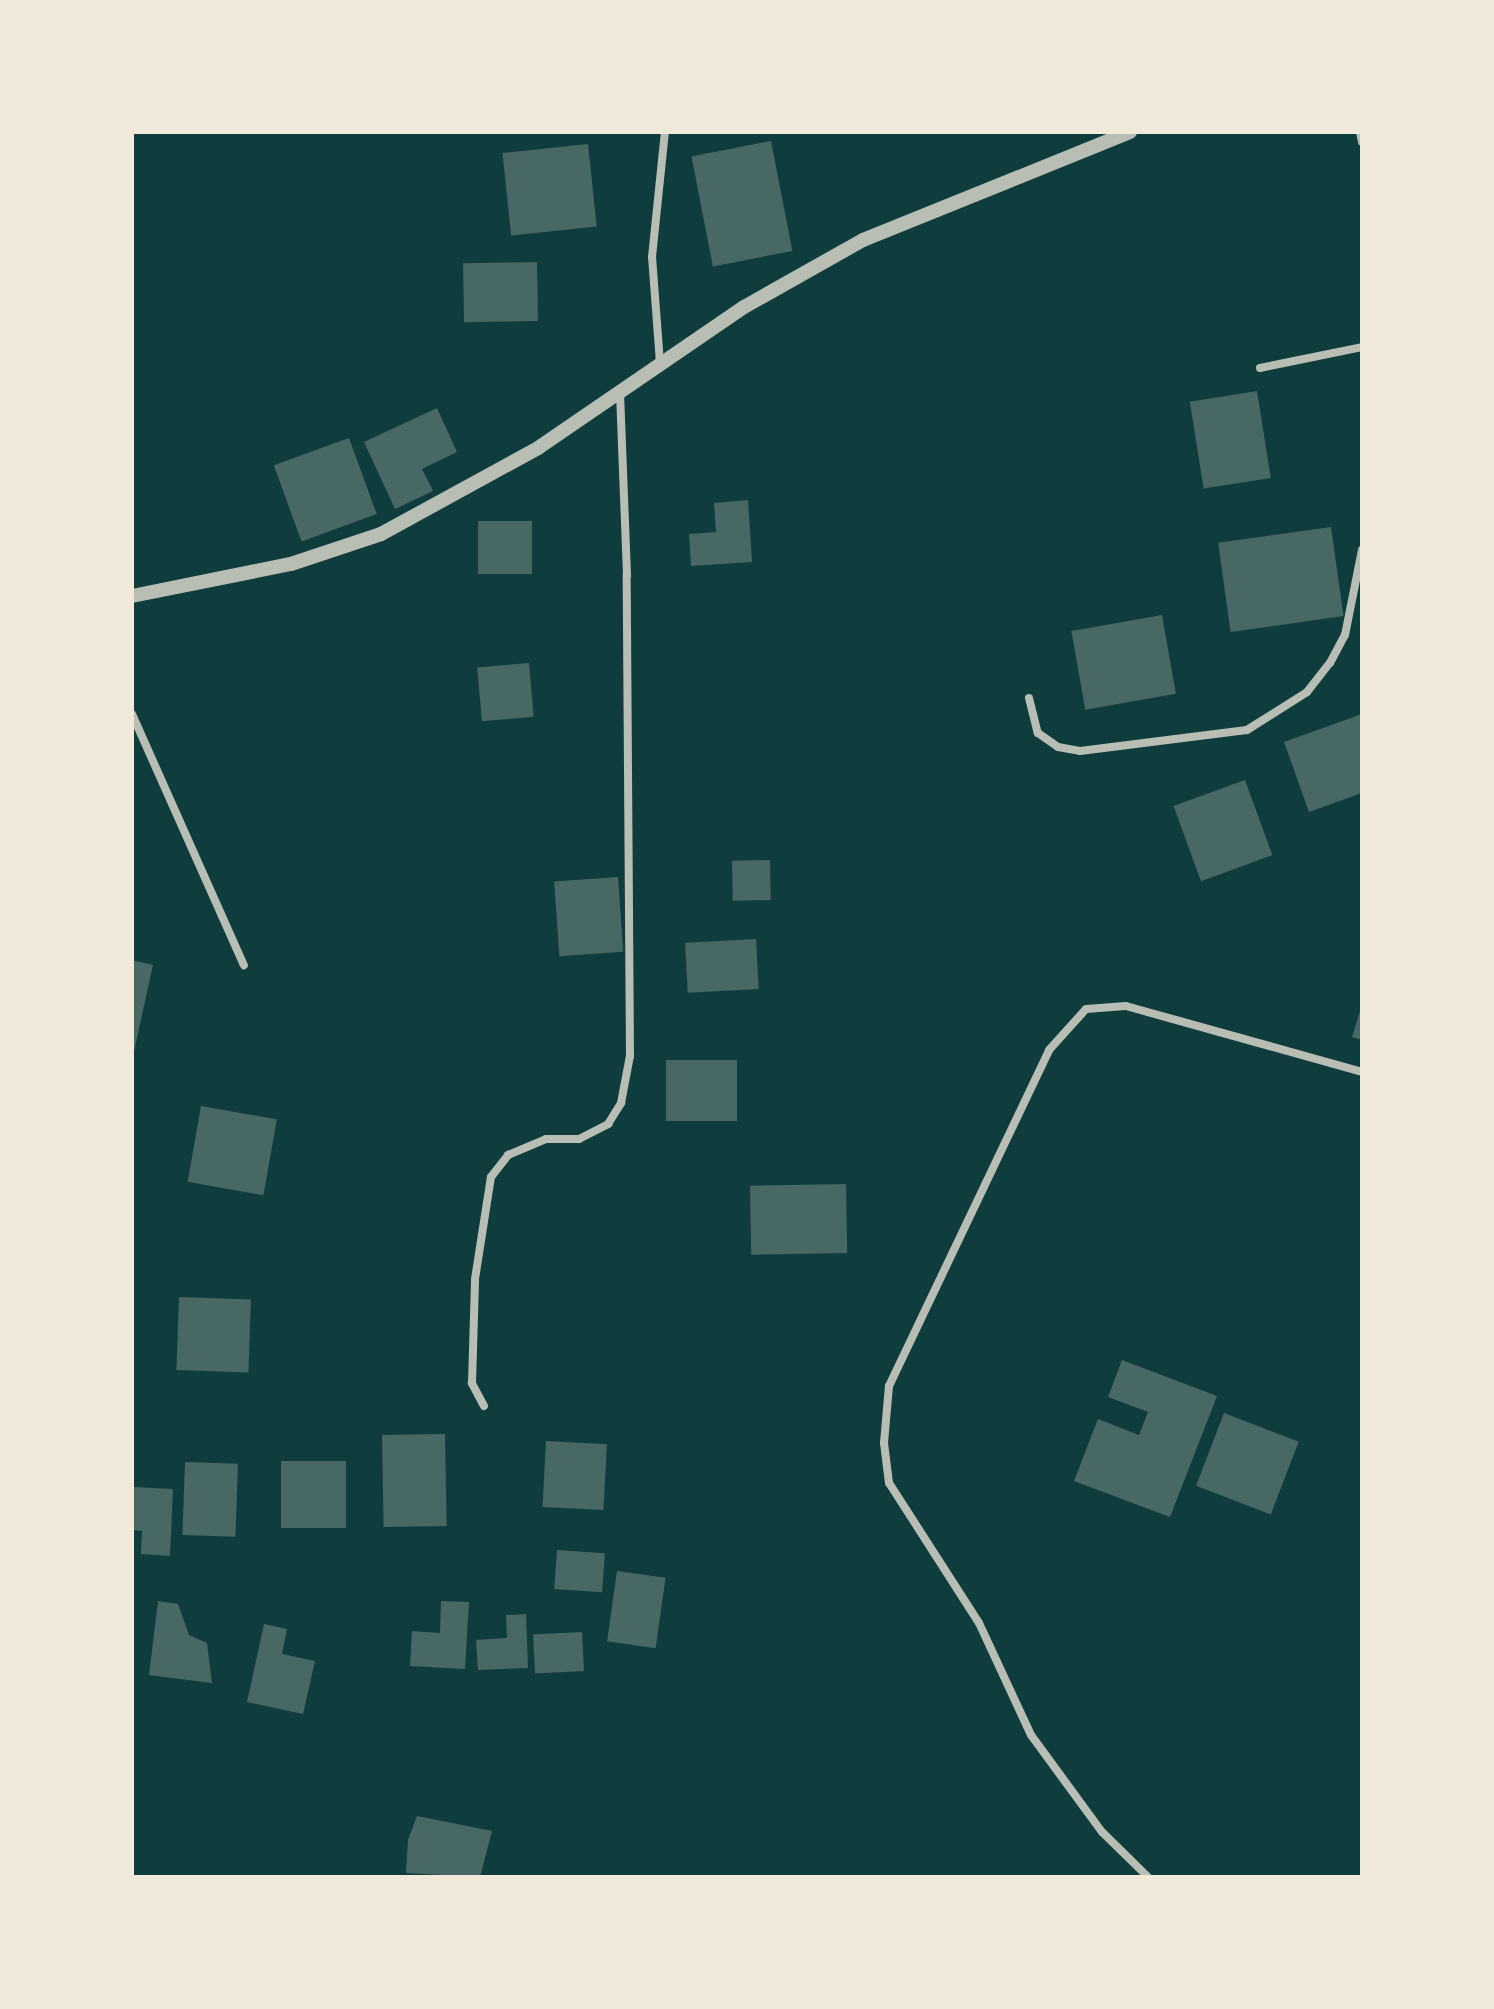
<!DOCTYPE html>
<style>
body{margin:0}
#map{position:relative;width:1494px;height:2009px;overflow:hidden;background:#0f3d3e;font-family:Literata,serif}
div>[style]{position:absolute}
.building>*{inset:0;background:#486865;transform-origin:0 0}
.minor>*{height:8px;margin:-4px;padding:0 4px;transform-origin:4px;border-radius:4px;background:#b8beb3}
.tertiary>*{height:14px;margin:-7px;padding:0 7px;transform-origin:7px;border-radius:7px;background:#b8beb3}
span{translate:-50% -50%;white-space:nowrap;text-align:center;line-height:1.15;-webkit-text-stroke:8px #f1e9da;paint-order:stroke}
.frame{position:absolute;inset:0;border:134px solid #f1e9da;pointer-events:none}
</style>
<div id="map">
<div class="building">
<div style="left:771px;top:141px;width:112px;height:81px;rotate:79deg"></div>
<div style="left:588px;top:144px;width:83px;height:86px;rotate:84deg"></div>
<div style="left:537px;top:262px;width:59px;height:74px;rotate:89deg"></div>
<div style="left:1257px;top:391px;width:88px;height:68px;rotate:81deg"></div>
<div style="clip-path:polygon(437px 408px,457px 452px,422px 469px,433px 491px,395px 509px,364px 442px)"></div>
<div style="left:349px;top:438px;width:81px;height:80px;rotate:70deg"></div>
<div style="clip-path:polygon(748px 500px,752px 562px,691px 566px,689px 534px,716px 532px,714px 503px)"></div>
<div style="left:532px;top:521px;width:53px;height:54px;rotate:90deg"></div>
<div style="left:1331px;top:527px;width:90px;height:114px;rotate:82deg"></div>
<div style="left:1162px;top:615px;width:80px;height:92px;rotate:80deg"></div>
<div style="left:529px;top:663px;width:54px;height:52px;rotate:85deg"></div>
<div style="clip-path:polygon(1362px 714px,1362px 793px,1309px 812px,1284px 742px)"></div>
<div style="left:1245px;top:780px;width:80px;height:76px;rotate:70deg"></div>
<div style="left:770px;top:860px;width:40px;height:38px;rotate:89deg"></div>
<div style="left:618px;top:877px;width:75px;height:64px;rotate:86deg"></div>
<div style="left:756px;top:939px;width:50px;height:71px;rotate:87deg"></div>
<div style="clip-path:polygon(132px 960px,153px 965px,133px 1056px,132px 1056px)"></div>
<div style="clip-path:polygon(1361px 1008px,1362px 1008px,1362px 1040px,1352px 1037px)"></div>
<div style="left:737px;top:1060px;width:61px;height:71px;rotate:90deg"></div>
<div style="left:201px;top:1106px;width:77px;height:77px;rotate:10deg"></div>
<div style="left:846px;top:1184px;width:69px;height:96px;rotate:89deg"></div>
<div style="left:179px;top:1297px;width:72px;height:73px;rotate:2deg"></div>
<div style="clip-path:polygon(1122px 1360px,1217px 1396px,1170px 1517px,1074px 1481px,1098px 1419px,1139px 1435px,1148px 1412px,1108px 1397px)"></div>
<div style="left:1224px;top:1413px;width:80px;height:78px;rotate:21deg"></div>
<div style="left:445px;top:1434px;width:92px;height:63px;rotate:89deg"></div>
<div style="left:546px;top:1441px;width:61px;height:66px;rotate:3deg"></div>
<div style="left:281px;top:1461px;width:65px;height:67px"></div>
<div style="left:185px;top:1462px;width:53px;height:73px;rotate:2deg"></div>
<div style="clip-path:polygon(132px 1487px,173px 1489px,170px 1556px,141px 1554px,142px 1531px,132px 1530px)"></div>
<div style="left:557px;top:1550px;width:48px;height:39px;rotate:4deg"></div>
<div style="left:617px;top:1571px;width:49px;height:71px;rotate:8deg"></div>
<div style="clip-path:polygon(158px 1601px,178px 1604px,189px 1635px,207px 1643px,212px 1683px,149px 1675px)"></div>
<div style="clip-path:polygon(441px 1601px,469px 1602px,465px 1669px,410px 1666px,412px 1631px,440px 1633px)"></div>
<div style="clip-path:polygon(526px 1614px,528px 1668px,478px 1670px,476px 1640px,507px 1638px,506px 1615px)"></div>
<div style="clip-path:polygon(264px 1624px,287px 1629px,282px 1654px,315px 1661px,303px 1714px,247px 1702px)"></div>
<div style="left:582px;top:1632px;width:39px;height:49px;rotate:87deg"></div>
<div style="clip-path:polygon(417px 1816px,492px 1831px,480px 1877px,406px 1873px,408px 1840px)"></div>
</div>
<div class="minor">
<div style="left:1360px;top:132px;width:10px;rotate:79deg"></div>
<div style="left:660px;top:363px;width:106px;rotate:-94.3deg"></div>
<div style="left:652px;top:257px;width:126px;rotate:-84.1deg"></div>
<div style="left:1260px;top:368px;width:104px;rotate:-11.6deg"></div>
<div style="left:1029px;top:698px;width:36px;rotate:76deg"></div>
<div style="left:1038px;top:733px;width:24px;rotate:35deg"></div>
<div style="left:1058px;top:747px;width:22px;rotate:10deg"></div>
<div style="left:1080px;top:751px;width:168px;rotate:-7.2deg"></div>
<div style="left:1247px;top:730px;width:71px;rotate:-32.3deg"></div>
<div style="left:1307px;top:692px;width:37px;rotate:-52deg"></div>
<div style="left:1330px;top:663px;width:32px;rotate:-62deg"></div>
<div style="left:1345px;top:635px;width:87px;rotate:-78.7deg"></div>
<div style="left:132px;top:714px;width:275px;rotate:66deg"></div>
<div style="left:484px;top:1406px;width:26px;rotate:-118deg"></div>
<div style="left:472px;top:1383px;width:104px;rotate:-88.3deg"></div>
<div style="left:475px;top:1279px;width:103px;rotate:-81.1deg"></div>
<div style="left:491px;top:1177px;width:28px;rotate:-52deg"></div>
<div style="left:508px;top:1155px;width:41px;rotate:-22.8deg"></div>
<div style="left:546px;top:1139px;width:33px"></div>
<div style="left:579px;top:1139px;width:33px;rotate:-27deg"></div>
<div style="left:608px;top:1124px;width:25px;rotate:-58deg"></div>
<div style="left:621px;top:1103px;width:48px;rotate:-79.2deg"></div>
<div style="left:630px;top:1056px;width:481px;rotate:-90.4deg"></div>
<div style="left:627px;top:575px;width:185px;rotate:-92.2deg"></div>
<div style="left:1148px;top:1877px;width:64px;rotate:-135.6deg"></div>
<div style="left:1102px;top:1832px;width:120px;rotate:-126.2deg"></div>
<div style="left:1031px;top:1735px;width:123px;rotate:-114.9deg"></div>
<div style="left:979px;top:1623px;width:166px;rotate:-122.7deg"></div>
<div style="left:889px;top:1483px;width:40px;rotate:-97.1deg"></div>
<div style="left:884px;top:1443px;width:57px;rotate:-85deg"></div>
<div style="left:889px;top:1386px;width:372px;rotate:-64.5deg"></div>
<div style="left:1049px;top:1050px;width:55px;rotate:-47.9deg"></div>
<div style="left:1086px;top:1009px;width:40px;rotate:-4.3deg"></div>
<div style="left:1126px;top:1006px;width:245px;rotate:15.6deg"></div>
</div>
<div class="tertiary">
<div style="left:132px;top:596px;width:162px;rotate:-11.4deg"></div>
<div style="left:291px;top:564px;width:95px;rotate:-18.4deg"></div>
<div style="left:381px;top:534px;width:179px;rotate:-28.7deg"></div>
<div style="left:538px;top:448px;width:250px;rotate:-34.4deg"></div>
<div style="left:744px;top:307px;width:137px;rotate:-29.4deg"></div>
<div style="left:863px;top:240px;width:288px;rotate:-22deg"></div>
</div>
<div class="frame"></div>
</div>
